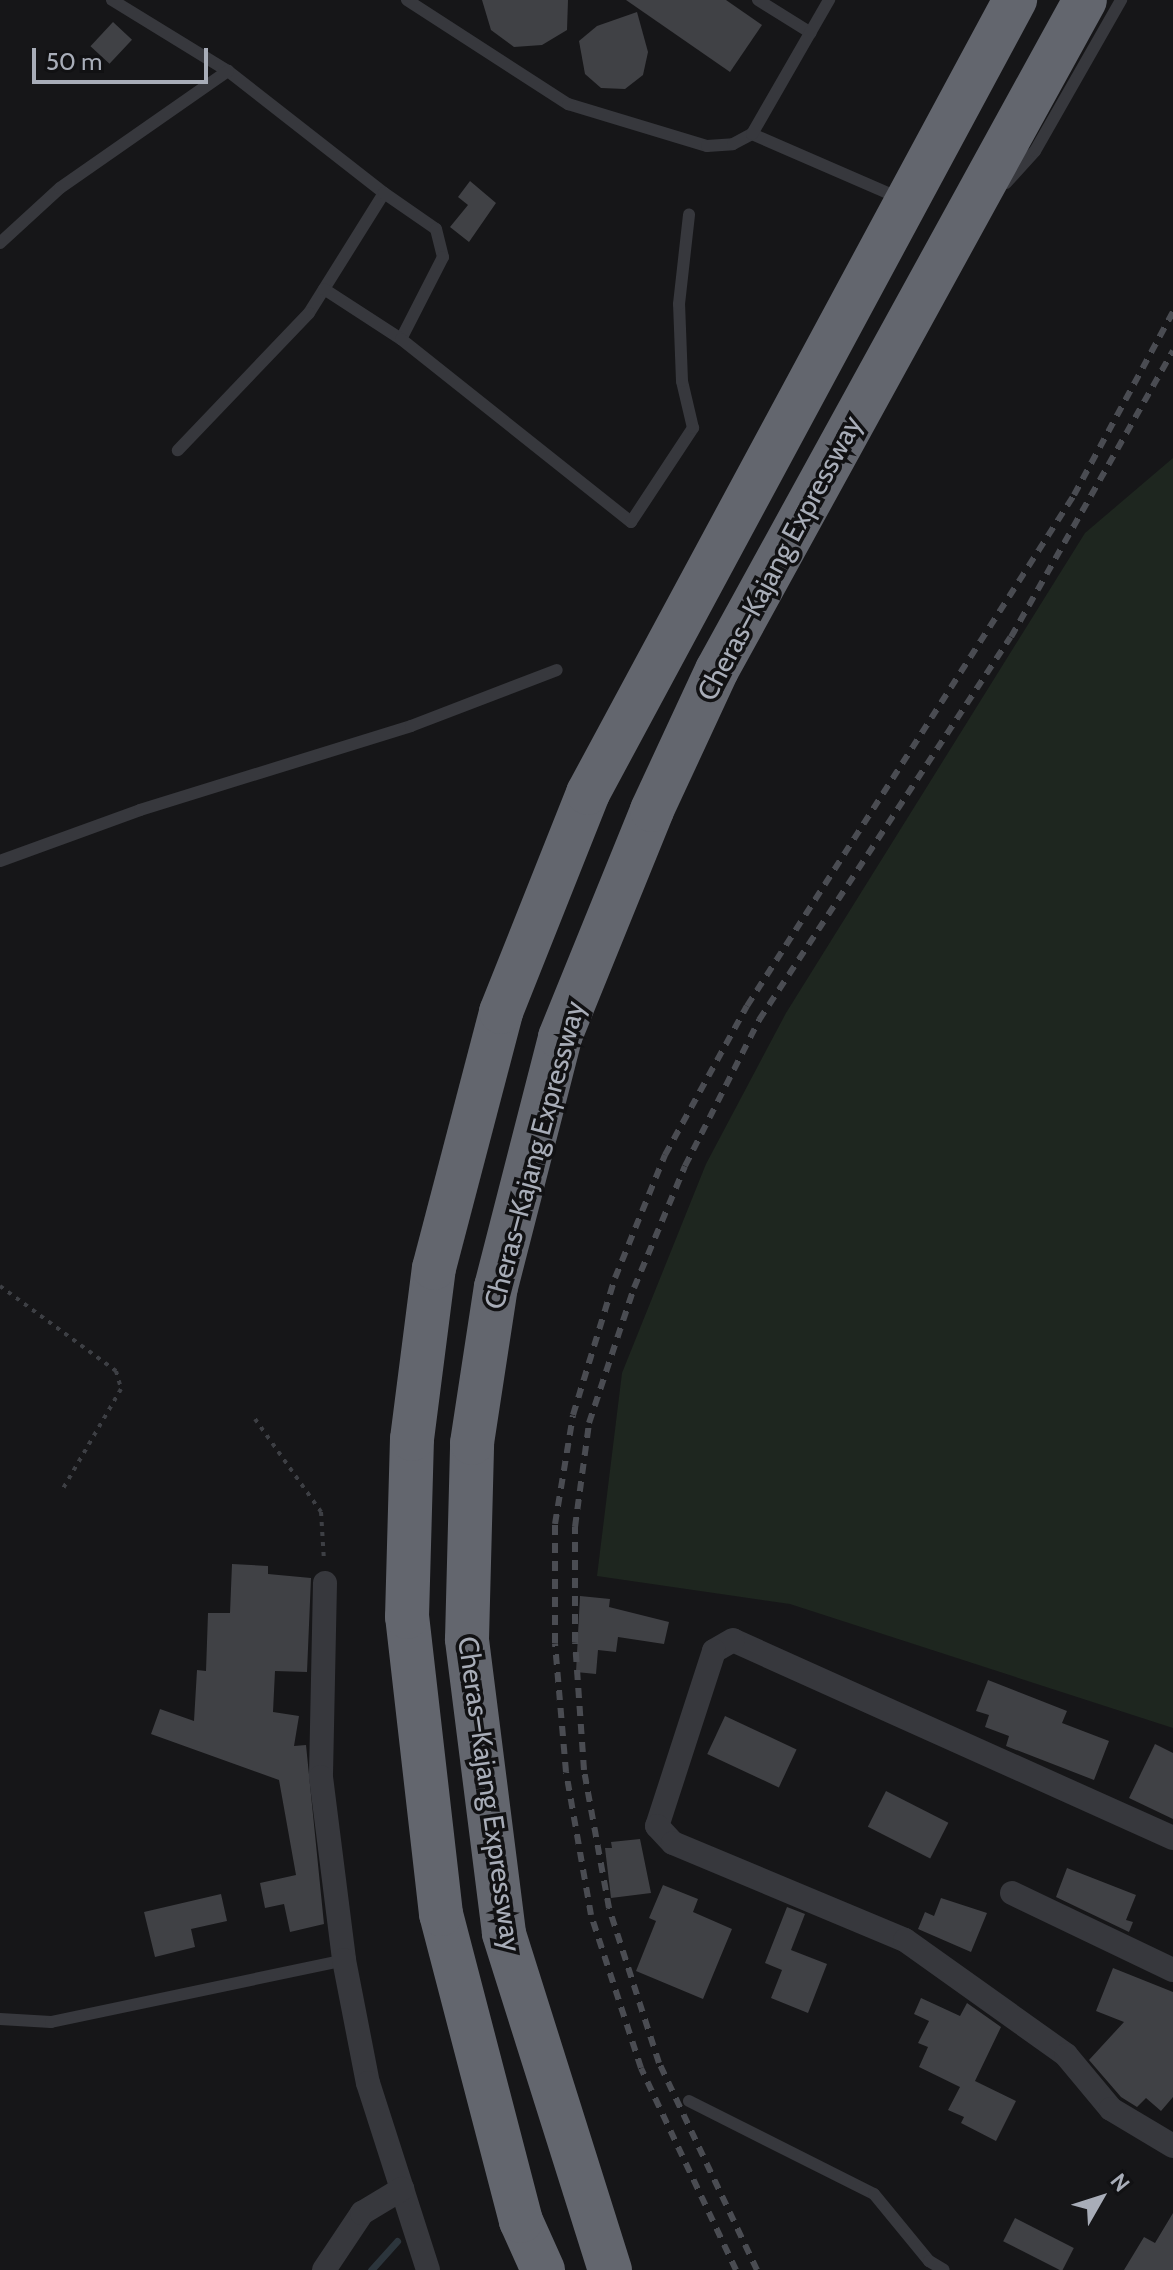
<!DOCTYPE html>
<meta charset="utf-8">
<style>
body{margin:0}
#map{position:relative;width:1173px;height:2270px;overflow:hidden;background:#161618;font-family:Cabin,sans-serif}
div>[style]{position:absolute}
.green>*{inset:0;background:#1e261f}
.stream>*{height:7px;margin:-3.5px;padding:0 3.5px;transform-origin:3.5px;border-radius:3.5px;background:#2c353c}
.building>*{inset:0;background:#404145;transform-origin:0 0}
.path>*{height:4px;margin-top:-2px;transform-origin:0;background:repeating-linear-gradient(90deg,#3d3f44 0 4px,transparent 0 10px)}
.service>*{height:12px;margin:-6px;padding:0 6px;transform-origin:6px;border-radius:6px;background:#37383d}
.minor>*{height:24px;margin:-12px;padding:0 12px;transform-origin:12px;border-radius:12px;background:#37383d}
.motorway>*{height:44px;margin:-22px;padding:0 22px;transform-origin:22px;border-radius:22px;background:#63666e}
.rail>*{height:6px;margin-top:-3px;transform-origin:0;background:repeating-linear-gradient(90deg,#4a4c52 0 10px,transparent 0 18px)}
span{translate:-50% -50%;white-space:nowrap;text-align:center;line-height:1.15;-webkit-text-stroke:7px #111113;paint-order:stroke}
.street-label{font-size:28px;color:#a8adb8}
.north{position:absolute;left:1061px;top:2158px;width:80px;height:80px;-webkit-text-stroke:6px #111113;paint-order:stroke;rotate:51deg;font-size:22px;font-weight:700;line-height:32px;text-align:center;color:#a8adb8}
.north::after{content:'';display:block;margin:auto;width:28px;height:36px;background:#a8adb8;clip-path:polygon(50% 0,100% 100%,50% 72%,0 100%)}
.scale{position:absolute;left:32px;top:48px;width:176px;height:36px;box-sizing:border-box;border:4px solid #a8adb8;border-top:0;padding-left:10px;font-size:24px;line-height:28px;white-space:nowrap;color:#a8adb8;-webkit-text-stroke:6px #111113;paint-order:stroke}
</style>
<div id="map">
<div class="green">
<div style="clip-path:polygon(1173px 458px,1173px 1728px,790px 1604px,597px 1576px,622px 1373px,706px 1164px,786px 1013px,1085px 533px)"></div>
</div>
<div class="stream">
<div style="left:371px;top:2270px;width:39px;rotate:-48deg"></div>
</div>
<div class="building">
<div style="clip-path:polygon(482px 0,568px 0,567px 30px,542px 45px,514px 47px,491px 30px)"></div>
<div style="clip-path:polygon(626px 0,726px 0,762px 25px,730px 72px)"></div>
<div style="clip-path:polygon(637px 12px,648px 52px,643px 75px,625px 89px,601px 88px,585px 74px,579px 41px,597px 26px)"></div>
<div style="left:113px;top:22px;width:26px;height:33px;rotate:43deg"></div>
<div style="clip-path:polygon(470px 181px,496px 203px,469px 242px,450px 227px,468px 205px,458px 197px)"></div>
<div style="clip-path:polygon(232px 1564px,268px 1566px,268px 1574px,311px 1578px,307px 1672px,275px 1671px,273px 1712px,299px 1716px,294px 1746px,306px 1745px,324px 1924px,290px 1932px,284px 1904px,265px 1908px,260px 1883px,296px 1875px,279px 1780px,151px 1734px,160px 1709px,194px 1721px,197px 1670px,206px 1671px,208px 1613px,230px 1613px)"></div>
<div style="clip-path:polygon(580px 1596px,610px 1599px,609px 1607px,669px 1622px,664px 1644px,618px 1637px,616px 1652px,598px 1650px,596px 1674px,576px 1672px)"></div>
<div style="clip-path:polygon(988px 1680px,1067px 1711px,1062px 1723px,1109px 1741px,1094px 1780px,1006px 1746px,1009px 1736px,985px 1727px,989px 1715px,976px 1711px)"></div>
<div style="left:725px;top:1716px;width:79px;height:42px;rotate:25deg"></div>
<div style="clip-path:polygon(1155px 1744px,1173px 1753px,1173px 1819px,1129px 1798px)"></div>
<div style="left:886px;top:1791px;width:70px;height:40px;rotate:27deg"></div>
<div style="clip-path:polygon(640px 1839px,651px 1893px,611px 1898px,605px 1848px,612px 1848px,611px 1842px)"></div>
<div style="clip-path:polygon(1067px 1868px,1136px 1895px,1126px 1920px,1133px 1922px,1129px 1932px,1056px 1897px)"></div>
<div style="clip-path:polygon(663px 1885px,698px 1899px,693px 1912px,732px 1929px,703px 1999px,636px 1971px,656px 1921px,649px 1918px)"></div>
<div style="clip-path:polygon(221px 1894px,227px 1921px,191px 1929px,195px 1947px,155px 1957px,144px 1912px)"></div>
<div style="clip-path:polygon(941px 1898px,987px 1913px,971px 1952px,918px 1929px,925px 1912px,934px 1916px)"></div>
<div style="clip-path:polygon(787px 1907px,805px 1914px,791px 1950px,827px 1964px,808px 2013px,771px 1998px,782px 1970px,765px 1963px)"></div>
<div style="clip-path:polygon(1113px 1968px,1173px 1992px,1173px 2097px,1161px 2111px,1146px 2098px,1137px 2107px,1121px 2097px,1089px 2060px,1124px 2022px,1096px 2011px)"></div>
<div style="clip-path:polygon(921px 1998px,960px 2016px,967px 2003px,1001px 2027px,975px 2081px,1016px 2101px,996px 2141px,961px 2123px,964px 2117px,948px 2110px,960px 2087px,919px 2067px,928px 2047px,918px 2043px,929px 2021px,914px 2014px)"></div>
<div style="clip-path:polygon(1173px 2213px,1173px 2270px,1124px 2270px,1144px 2237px,1155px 2243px)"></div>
<div style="left:1015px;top:2218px;width:66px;height:26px;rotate:27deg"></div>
</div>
<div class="path">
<div style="left:0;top:1286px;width:144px;rotate:36.2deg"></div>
<div style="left:116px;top:1371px;width:19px;rotate:74deg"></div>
<div style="left:121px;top:1389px;width:119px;rotate:120.2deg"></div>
<div style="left:255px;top:1419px;width:114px;rotate:54.6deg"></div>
<div style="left:321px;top:1512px;width:49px;rotate:86.5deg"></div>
</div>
<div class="service">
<div style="left:112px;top:0;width:136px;rotate:31.5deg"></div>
<div style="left:228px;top:71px;width:198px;rotate:38deg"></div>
<div style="left:384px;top:193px;width:142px;rotate:122deg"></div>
<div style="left:309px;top:313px;width:190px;rotate:133.7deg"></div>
<div style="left:407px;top:0;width:192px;rotate:32.9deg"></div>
<div style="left:568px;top:104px;width:145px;rotate:16.8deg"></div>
<div style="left:707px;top:146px;width:26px;rotate:-4deg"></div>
<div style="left:733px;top:144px;width:21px;rotate:-28deg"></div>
<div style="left:752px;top:134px;width:160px;rotate:23.5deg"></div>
<div style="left:758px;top:0;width:62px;rotate:31.9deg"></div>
<div style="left:752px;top:134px;width:155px;rotate:-60.1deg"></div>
<div style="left:1006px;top:183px;width:43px;rotate:-47.8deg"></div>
<div style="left:1035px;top:151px;width:174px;rotate:-60.3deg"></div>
<div style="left:384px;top:193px;width:63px;rotate:34.7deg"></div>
<div style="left:436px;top:229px;width:29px;rotate:76deg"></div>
<div style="left:443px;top:257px;width:92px;rotate:117.1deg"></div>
<div style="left:0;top:243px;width:81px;rotate:-42.5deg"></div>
<div style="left:60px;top:188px;width:205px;rotate:-34.9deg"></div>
<div style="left:324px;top:289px;width:92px;rotate:33deg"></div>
<div style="left:401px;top:339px;width:294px;rotate:38.5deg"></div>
<div style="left:631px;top:522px;width:113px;rotate:-56.6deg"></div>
<div style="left:693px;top:428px;width:48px;rotate:-103.2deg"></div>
<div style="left:682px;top:381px;width:77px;rotate:-92.2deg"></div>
<div style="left:679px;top:304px;width:90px;rotate:-83.6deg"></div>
<div style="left:0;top:861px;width:149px;rotate:-20deg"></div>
<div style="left:140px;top:810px;width:284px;rotate:-17.2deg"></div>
<div style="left:411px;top:726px;width:156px;rotate:-21deg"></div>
<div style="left:0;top:2019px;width:51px;rotate:3.4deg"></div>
<div style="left:51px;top:2022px;width:299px;rotate:-11.9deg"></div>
<div style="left:689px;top:2101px;width:207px;rotate:26.7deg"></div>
<div style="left:874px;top:2194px;width:87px;rotate:50.6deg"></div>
<div style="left:929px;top:2261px;width:17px;rotate:31deg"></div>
</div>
<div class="minor">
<div style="left:325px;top:1583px;width:194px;rotate:91.2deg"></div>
<div style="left:321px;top:1777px;width:184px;rotate:82.8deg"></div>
<div style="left:344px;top:1960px;width:125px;rotate:79deg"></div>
<div style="left:368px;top:2083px;width:196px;rotate:72.2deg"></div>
<div style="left:1173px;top:1838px;width:482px;rotate:-155.8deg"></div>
<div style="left:733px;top:1640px;width:22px;rotate:150deg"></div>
<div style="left:714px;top:1651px;width:184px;rotate:108deg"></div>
<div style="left:657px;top:1826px;width:23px;rotate:47deg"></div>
<div style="left:673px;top:1843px;width:251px;rotate:22.7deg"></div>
<div style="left:905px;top:1940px;width:198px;rotate:35.5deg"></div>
<div style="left:1066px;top:2055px;width:70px;rotate:50.2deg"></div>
<div style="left:1111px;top:2109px;width:72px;rotate:30.8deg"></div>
<div style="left:1012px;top:1893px;width:178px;rotate:25.6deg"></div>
<div style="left:324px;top:2270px;width:69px;rotate:-56.3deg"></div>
<div style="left:362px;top:2213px;width:47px;rotate:-31deg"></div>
</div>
<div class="motorway">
<div style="left:543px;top:2270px;width:54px;rotate:-114.2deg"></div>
<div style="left:521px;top:2221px;width:317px;rotate:-104.6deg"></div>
<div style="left:441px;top:1914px;width:299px;rotate:-96.5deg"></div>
<div style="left:407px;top:1617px;width:178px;rotate:-88.4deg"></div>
<div style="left:412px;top:1439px;width:172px;rotate:-82.7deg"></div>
<div style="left:434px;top:1268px;width:265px;rotate:-75.3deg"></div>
<div style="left:501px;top:1012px;width:236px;rotate:-68.3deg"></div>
<div style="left:588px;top:793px;width:901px;rotate:-61.7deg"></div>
<div style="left:610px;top:2270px;width:353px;rotate:-107.5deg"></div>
<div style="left:504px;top:1933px;width:296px;rotate:-97.2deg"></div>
<div style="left:467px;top:1639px;width:196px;rotate:-88.5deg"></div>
<div style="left:472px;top:1443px;width:158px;rotate:-81.3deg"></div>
<div style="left:496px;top:1287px;width:258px;rotate:-75.6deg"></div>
<div style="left:560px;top:1037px;width:245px;rotate:-67.9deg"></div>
<div style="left:652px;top:810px;width:154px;rotate:-65.1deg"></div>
<div style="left:717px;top:670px;width:764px;rotate:-61.22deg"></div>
</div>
<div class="rail">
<div style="left:736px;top:2270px;width:223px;rotate:-115.2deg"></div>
<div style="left:641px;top:2068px;width:161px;rotate:-108.1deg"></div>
<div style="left:591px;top:1915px;width:145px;rotate:-99.9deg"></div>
<div style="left:566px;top:1772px;width:129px;rotate:-94.9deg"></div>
<div style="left:555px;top:1643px;width:119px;rotate:-90deg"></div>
<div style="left:555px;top:1524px;width:110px;rotate:-80.6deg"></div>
<div style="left:573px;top:1415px;width:143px;rotate:-73deg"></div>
<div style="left:615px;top:1278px;width:133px;rotate:-67.9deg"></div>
<div style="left:665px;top:1155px;width:170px;rotate:-61.2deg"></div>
<div style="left:747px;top:1006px;width:607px;rotate:-57.38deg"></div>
<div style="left:1074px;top:495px;width:208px;rotate:-61.6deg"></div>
<div style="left:757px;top:2270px;width:229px;rotate:-115.3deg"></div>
<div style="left:659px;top:2063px;width:163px;rotate:-107.9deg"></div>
<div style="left:609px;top:1908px;width:140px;rotate:-100.3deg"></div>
<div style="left:584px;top:1770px;width:128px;rotate:-94deg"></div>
<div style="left:575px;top:1642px;width:115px;rotate:-90deg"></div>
<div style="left:575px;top:1527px;width:105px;rotate:-82.3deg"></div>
<div style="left:589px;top:1423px;width:142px;rotate:-71.6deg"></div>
<div style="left:634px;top:1288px;width:132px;rotate:-67.3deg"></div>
<div style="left:685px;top:1166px;width:164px;rotate:-63.1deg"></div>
<div style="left:759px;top:1020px;width:458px;rotate:-56.7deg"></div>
<div style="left:1011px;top:637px;width:329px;rotate:-60.5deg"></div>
</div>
<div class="street-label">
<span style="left:779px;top:558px;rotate:-62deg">Cheras–Kajang Expressway</span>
<span style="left:534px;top:1155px;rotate:-75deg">Cheras–Kajang Expressway</span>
<span style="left:490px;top:1794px;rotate:82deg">Cheras–Kajang Expressway</span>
</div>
<div class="north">N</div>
<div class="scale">50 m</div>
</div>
